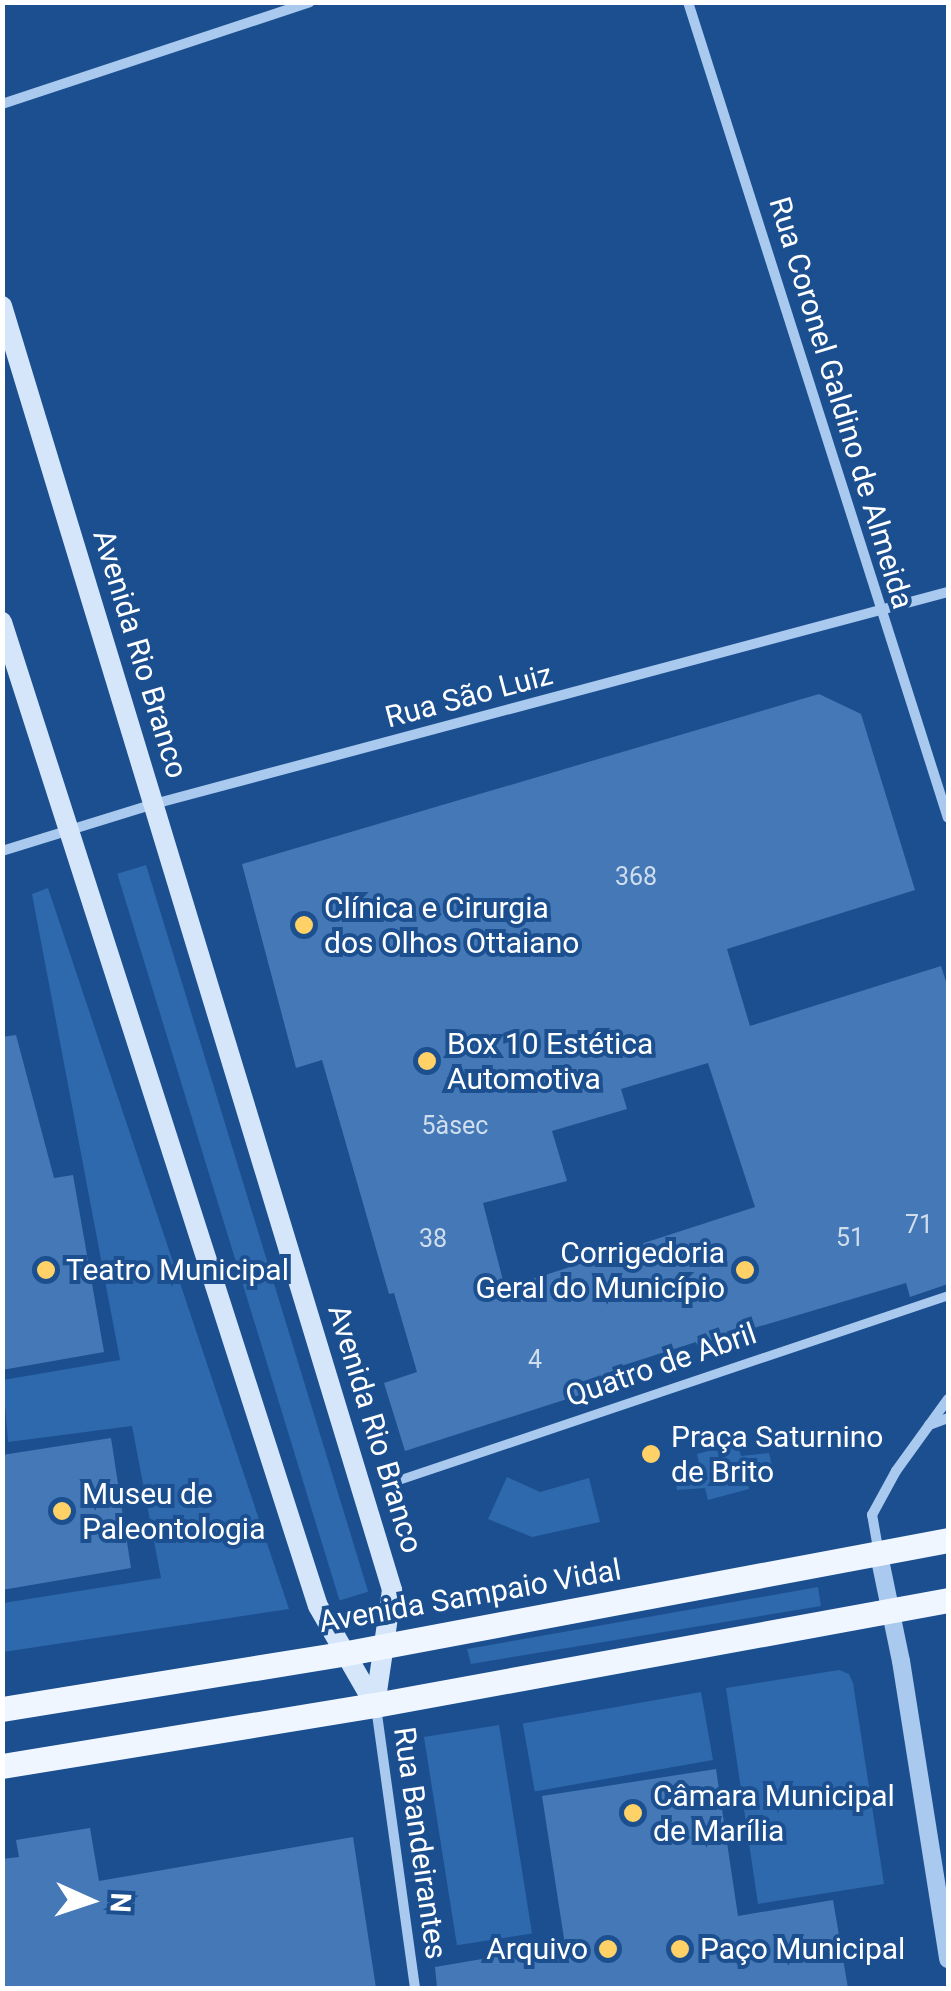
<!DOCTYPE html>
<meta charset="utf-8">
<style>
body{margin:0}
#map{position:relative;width:951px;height:1991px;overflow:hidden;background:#1b4f8f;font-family:Roboto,sans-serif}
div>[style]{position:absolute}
.green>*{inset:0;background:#2e69ad;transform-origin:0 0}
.building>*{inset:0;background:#4478b7}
.pedestrian>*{height:9px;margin:-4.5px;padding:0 4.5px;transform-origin:4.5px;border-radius:4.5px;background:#a9c9ee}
.minor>*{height:10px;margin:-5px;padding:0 5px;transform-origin:5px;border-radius:5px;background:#a9c9ee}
.tertiary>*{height:18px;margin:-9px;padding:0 9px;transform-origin:9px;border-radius:9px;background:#a9c9ee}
.secondary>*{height:20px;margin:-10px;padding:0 10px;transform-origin:10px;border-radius:10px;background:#d6e6fa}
.primary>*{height:25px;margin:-12.5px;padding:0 12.5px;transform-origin:12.5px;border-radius:12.5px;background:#f0f6ff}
.dots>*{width:28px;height:28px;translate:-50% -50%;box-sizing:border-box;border:5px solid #1b4f8f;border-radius:50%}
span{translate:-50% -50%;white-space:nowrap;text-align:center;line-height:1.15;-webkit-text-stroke:8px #1b4f8f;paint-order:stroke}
.number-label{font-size:25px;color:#d0dded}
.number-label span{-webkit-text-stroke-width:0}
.street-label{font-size:30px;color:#fff}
.poi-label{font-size:30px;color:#fff}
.left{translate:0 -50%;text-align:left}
.right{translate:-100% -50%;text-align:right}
.frame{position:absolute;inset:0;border:5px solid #fff;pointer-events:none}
.north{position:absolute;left:40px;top:1851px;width:100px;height:100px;-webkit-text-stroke:8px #1b4f8f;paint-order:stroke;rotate:93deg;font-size:28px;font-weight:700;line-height:40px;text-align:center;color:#fff}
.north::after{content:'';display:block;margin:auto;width:35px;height:45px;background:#fff;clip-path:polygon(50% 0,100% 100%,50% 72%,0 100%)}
</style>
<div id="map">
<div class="green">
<div style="left:146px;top:865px;width:760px;height:30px;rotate:73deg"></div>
<div style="clip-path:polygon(48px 888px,289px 1609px,3px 1652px,3px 1603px,161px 1578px,132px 1426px,8px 1442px,3px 1380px,120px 1360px,32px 894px)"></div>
<div style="clip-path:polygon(737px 1443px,741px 1456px,769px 1453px,772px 1465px,747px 1477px,749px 1489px,708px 1500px,705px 1488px,677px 1490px,675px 1478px,700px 1467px,697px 1454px)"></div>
<div style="clip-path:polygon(507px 1477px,540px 1492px,589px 1478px,600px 1522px,532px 1537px,488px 1519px)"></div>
<div style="clip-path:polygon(818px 1587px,821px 1606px,471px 1664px,467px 1649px)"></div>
<div style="clip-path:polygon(839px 1670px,849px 1674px,853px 1683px,884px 1884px,758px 1904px,726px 1688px)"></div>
<div style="left:701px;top:1692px;width:69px;height:181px;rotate:80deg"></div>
<div style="left:499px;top:1725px;width:211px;height:76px;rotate:81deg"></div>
</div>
<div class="building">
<div style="clip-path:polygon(evenodd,819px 694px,861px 714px,915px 890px,727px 949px,750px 1026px,941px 966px,948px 988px,948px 1284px,910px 1297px,906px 1283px,697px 1345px,696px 1342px,618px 1367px,623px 1381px,405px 1451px,384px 1383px,417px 1372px,394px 1293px,389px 1294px,322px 1060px,296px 1068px,242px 864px,819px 694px,708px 1063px,755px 1207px,505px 1288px,483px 1203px,567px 1181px,552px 1131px,627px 1109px,621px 1089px,708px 1063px)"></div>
<div style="clip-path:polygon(16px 1035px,54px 1178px,73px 1175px,104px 1352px,2px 1370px,2px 1037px)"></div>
<div style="clip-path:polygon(111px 1438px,131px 1568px,2px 1590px,2px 1455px)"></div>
<div style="clip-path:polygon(716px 1769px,738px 1916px,833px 1900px,848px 1988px,437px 1988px,435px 1967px,565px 1945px,542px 1796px)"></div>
<div style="clip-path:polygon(90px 1828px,99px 1881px,353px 1837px,376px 1988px,2px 1988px,2px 1859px,19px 1857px,16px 1840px)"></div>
</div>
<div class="pedestrian">
<div style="left:389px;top:1483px;width:590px;rotate:-18.59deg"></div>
</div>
<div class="minor">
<div style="left:688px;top:2px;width:856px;rotate:72.33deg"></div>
<div style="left:2px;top:104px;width:324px;rotate:-18.3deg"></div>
<div style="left:2px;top:851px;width:159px;rotate:-17.2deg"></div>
<div style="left:154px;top:804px;width:822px;rotate:-14.95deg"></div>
<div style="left:929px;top:1425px;width:20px;rotate:-20deg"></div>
<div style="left:879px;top:1554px;width:40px;rotate:-100deg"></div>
<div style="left:872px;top:1515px;width:50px;rotate:-61.4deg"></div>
<div style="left:896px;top:1471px;width:89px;rotate:-54.2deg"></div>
<div style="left:376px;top:1707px;width:284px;rotate:82.1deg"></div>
</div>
<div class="tertiary">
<div style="left:879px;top:1555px;width:108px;rotate:78.3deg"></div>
<div style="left:901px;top:1661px;width:302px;rotate:81deg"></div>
</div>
<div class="secondary">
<div style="left:2px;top:306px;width:1342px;rotate:73.1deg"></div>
<div style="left:392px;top:1590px;width:116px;rotate:98.4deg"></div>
<div style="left:2px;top:622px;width:1033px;rotate:72.2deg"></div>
<div style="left:318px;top:1606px;width:114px;rotate:60.1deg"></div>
</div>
<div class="primary">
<div style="left:2px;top:1709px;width:344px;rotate:-9.2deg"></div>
<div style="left:342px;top:1654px;width:617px;rotate:-10.65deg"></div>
<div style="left:2px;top:1766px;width:378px;rotate:-9.3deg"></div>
<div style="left:375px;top:1705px;width:583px;rotate:-10.38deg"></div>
</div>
<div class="dots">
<div style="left:304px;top:925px;background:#ffd166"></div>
<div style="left:427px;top:1061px;background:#ffd166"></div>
<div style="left:46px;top:1270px;background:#ffd166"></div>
<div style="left:745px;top:1270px;background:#ffd166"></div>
<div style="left:651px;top:1454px;background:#ffd166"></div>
<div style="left:62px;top:1511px;background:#ffd166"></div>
<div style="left:633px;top:1813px;background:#ffd166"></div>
<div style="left:608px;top:1949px;background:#ffd166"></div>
<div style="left:680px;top:1949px;background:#ffd166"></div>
</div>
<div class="number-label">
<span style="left:636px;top:877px">368</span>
<span style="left:455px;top:1126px">5àsec</span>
<span style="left:919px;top:1225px">71</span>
<span style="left:850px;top:1238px">51</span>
<span style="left:433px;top:1239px">38</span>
<span style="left:535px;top:1360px">4</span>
</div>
<div class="street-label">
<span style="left:841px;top:403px;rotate:73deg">Rua Coronel Galdino de Almeida</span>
<span style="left:140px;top:654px;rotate:73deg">Avenida Rio Branco</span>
<span style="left:469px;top:696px;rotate:-15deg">Rua São Luiz</span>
<span style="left:661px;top:1365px;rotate:-19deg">Quatro de Abril</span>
<span style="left:375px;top:1429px;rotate:73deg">Avenida Rio Branco</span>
<span style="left:470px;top:1596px;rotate:-10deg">Avenida Sampaio Vidal</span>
<span style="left:420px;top:1843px;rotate:82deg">Rua Bandeirantes</span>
</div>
<div class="poi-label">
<span class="left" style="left:324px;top:925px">Clínica e Cirurgia<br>dos Olhos Ottaiano</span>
<span class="left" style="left:447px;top:1061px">Box 10 Estética<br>Automotiva</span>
<span class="right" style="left:725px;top:1270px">Corrigedoria<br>Geral do Município</span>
<span class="left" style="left:66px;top:1270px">Teatro Municipal</span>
<span class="left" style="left:671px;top:1454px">Praça Saturnino<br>de Brito</span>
<span class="left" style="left:82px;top:1511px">Museu de<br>Paleontologia</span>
<span class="left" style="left:653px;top:1813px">Câmara Municipal<br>de Marília</span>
<span class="right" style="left:588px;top:1949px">Arquivo</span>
<span class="left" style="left:700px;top:1949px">Paço Municipal</span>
</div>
<div class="frame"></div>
<div class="north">N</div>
</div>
